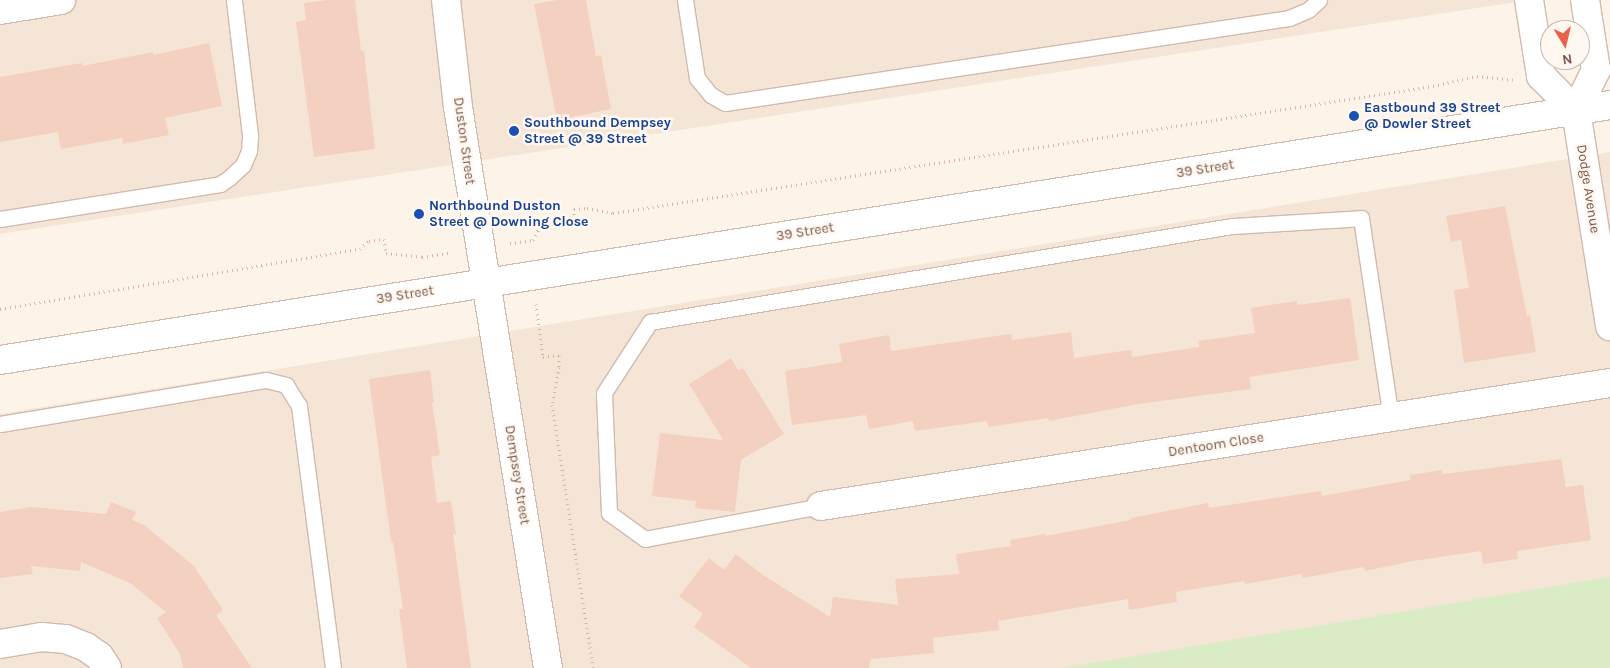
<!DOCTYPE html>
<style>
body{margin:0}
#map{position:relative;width:1610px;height:668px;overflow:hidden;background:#fdf4e9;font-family:Karla,sans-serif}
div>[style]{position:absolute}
.residential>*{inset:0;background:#f5e5d7}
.green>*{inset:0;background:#d9ecc6}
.building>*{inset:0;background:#f4d0c0}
.path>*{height:3px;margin-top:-1.5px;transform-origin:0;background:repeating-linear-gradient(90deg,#dab3a2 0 1px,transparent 0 5px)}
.roads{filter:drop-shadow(1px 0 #d1baad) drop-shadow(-1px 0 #d1baad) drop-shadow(0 1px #d1baad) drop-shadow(0 -1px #d1baad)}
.lane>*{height:15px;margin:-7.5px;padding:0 7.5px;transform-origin:7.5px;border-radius:7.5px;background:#fff}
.street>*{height:28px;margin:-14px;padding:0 14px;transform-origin:14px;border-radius:14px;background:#fff}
.secondary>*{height:28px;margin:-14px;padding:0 14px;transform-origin:14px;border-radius:14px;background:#fff}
.dots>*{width:14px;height:14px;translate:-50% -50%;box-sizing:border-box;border:2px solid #fff8f1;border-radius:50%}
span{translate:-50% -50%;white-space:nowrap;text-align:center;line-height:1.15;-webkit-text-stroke:5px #fff8f1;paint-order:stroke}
.transit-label{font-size:14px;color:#164399;font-weight:700}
.left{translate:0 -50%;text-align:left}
.street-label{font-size:14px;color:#7a584b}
.north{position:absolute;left:1540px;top:20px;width:50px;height:50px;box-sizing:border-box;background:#fff8f1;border:1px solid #cab8af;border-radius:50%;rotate:171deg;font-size:14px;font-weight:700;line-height:20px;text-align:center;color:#7a584b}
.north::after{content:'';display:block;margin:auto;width:18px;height:22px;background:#eb614a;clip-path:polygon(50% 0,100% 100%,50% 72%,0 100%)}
</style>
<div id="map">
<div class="residential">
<div style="clip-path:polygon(0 0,1530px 0,0 234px)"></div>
<div style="clip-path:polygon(1610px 152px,1610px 668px,0 668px,0 414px)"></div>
</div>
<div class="green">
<div style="clip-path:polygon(1610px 577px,1610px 668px,1064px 668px)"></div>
</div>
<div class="building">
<div style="clip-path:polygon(327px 0,355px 0,361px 51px,364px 51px,375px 149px,314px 157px,296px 22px,306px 20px,304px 3px)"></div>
<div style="clip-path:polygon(557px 0,586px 0,596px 56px,601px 55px,611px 109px,557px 120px,534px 4px)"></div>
<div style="clip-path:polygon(209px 43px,222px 106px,165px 118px,169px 135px,123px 144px,122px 138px,61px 149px,58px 132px,0 142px,0 77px,82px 63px,82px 66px,153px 52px,153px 55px)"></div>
<div style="clip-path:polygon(1505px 206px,1527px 316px,1530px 315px,1536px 352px,1464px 363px,1454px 290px,1469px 288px,1461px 240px,1451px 242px,1446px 216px)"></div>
<div style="clip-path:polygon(1350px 298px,1359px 360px,1249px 377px,1251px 389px,1138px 404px,1049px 421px,1048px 418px,988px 427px,987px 421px,915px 431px,913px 421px,869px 429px,866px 415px,792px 425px,785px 371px,842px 362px,839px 344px,889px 335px,891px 351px,1011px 334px,1012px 340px,1071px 332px,1074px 358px,1131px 350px,1132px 357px,1199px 347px,1198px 341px,1255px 333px,1251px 308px,1297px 301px,1297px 305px)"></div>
<div style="clip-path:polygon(731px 358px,738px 370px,743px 368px,784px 434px,741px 460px,735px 512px,695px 508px,696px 501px,652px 496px,660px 433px,723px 440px,689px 384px)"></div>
<div style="clip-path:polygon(430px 370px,434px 403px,432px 403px,440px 455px,431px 457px,437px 503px,451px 501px,456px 534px,453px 534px,471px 668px,407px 668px,399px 609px,403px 609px,393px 542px,391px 542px,369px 379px)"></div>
<div style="clip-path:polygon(1561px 459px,1566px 487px,1583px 485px,1591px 540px,1517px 551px,1518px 559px,1483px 564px,1481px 551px,1413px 561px,1365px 571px,1364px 567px,1302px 578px,1302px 574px,1245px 584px,1244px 581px,1176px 592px,1177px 602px,1129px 610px,1128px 599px,998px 621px,999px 630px,933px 638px,934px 653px,871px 659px,869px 668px,751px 668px,694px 627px,703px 614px,679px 596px,709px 558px,724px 570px,736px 554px,763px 575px,830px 617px,833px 597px,898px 605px,895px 579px,959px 574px,956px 554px,1011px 546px,1010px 540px,1045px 534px,1045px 536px,1131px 520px,1131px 518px,1208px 503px,1209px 508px,1321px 491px,1322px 496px,1410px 480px,1410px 475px,1442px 470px,1443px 474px)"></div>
<div style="clip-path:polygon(111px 502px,136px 512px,132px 520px,144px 525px,194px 566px,223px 610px,216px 615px,252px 668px,183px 668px,180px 654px,157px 618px,166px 612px,130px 583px,81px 562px,80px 571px,31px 566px,33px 574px,0 578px,0 512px,31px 507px,106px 514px)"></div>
</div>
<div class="path">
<div style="left:510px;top:243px;width:23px;rotate:-7deg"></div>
<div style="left:533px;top:240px;width:15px;rotate:-62deg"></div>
<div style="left:540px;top:227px;width:34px;rotate:-5deg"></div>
<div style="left:574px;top:224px;width:15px;rotate:-90deg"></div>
<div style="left:574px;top:209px;width:13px;rotate:-4deg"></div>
<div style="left:587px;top:208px;width:26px;rotate:11deg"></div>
<div style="left:613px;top:213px;width:830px;rotate:-8.8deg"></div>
<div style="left:1433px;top:86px;width:45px;rotate:-12.8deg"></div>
<div style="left:1477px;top:76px;width:36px;rotate:6deg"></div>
<div style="left:536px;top:304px;width:53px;rotate:82.5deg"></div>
<div style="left:543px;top:357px;width:16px;rotate:-7deg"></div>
<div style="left:559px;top:355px;width:12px;rotate:90deg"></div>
<div style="left:559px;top:367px;width:39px;rotate:100deg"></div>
<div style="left:552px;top:405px;width:266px;rotate:81.1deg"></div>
<div style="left:0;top:309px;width:365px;rotate:-9.5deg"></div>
<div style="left:360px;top:249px;width:12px;rotate:-42deg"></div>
<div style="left:369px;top:241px;width:15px;rotate:-8deg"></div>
<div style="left:384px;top:239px;width:14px;rotate:82deg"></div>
<div style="left:386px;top:253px;width:36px;rotate:6deg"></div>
<div style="left:422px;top:257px;width:30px;rotate:-9deg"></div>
</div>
<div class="roads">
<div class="lane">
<div style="left:685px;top:0;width:79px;rotate:81.3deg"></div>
<div style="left:697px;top:78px;width:22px;rotate:51deg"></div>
<div style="left:711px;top:95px;width:16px;rotate:30deg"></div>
<div style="left:725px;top:103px;width:570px;rotate:-8.57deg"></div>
<div style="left:1289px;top:18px;width:21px;rotate:-23deg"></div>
<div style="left:1308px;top:10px;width:15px;rotate:-42deg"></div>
<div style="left:0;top:219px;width:223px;rotate:-9deg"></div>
<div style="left:220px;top:184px;width:11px;rotate:-34deg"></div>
<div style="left:229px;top:178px;width:19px;rotate:-43deg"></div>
<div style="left:243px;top:165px;width:15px;rotate:-67deg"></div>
<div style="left:249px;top:151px;width:16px;rotate:-86deg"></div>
<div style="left:250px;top:135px;width:136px;rotate:-96.8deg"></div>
<div style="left:0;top:424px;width:270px;rotate:-9.4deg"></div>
<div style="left:266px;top:380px;width:21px;rotate:14deg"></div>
<div style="left:286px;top:385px;width:25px;rotate:58deg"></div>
<div style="left:299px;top:406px;width:264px;rotate:82.6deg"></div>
<div style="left:821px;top:506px;width:179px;rotate:169.4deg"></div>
<div style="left:645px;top:539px;width:44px;rotate:-144.2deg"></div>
<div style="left:609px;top:513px;width:120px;rotate:-92.4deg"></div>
<div style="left:604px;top:393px;width:85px;rotate:-57.1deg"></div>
<div style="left:650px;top:322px;width:590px;rotate:-9.37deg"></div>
<div style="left:1232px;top:226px;width:129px;rotate:-3.5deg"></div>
<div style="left:1361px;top:218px;width:202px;rotate:81.5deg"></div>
</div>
<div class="street">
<div style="left:0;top:10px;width:62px;rotate:-9.3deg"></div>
<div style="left:821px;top:506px;width:799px;rotate:-8.86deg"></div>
<div style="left:0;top:644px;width:43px;rotate:-9.5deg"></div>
<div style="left:42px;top:637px;width:24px;rotate:5deg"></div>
<div style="left:66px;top:639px;width:22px;rotate:22deg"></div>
<div style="left:86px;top:647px;width:16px;rotate:35deg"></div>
<div style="left:99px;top:656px;width:14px;rotate:56deg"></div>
</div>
<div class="secondary">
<div style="left:446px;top:0;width:108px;rotate:83.6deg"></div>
<div style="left:458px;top:107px;width:568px;rotate:80.89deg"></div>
<div style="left:1529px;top:0;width:77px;rotate:81deg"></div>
<div style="left:1541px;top:76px;width:49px;rotate:45deg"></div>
<div style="left:1576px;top:111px;width:218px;rotate:81deg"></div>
<div style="left:1576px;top:111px;width:46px;rotate:-64deg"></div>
<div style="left:1596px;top:70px;width:71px;rotate:-98.9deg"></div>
<div style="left:0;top:360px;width:1630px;rotate:-9deg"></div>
</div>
</div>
<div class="dots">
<div style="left:1354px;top:116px;background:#1a4fb4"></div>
<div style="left:514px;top:131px;background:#1a4fb4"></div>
<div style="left:419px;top:214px;background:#1a4fb4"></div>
</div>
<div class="transit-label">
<span class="left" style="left:1364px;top:116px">Eastbound 39 Street<br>@ Dowler Street</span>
<span class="left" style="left:524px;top:131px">Southbound Dempsey<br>Street @ 39 Street</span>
<span class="left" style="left:429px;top:214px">Northbound Duston<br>Street @ Downing Close</span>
</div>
<div class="street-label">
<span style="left:464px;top:141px;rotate:82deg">Duston Street</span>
<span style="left:1205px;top:169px;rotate:-9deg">39 Street</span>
<span style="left:1588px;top:189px;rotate:81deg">Dodge Avenue</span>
<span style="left:805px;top:232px;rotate:-9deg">39 Street</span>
<span style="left:405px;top:295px;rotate:-9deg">39 Street</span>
<span style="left:1216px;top:445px;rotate:-9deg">Dentoom Close</span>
<span style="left:517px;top:475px;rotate:81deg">Dempsey Street</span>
</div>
<div class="north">N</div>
</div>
